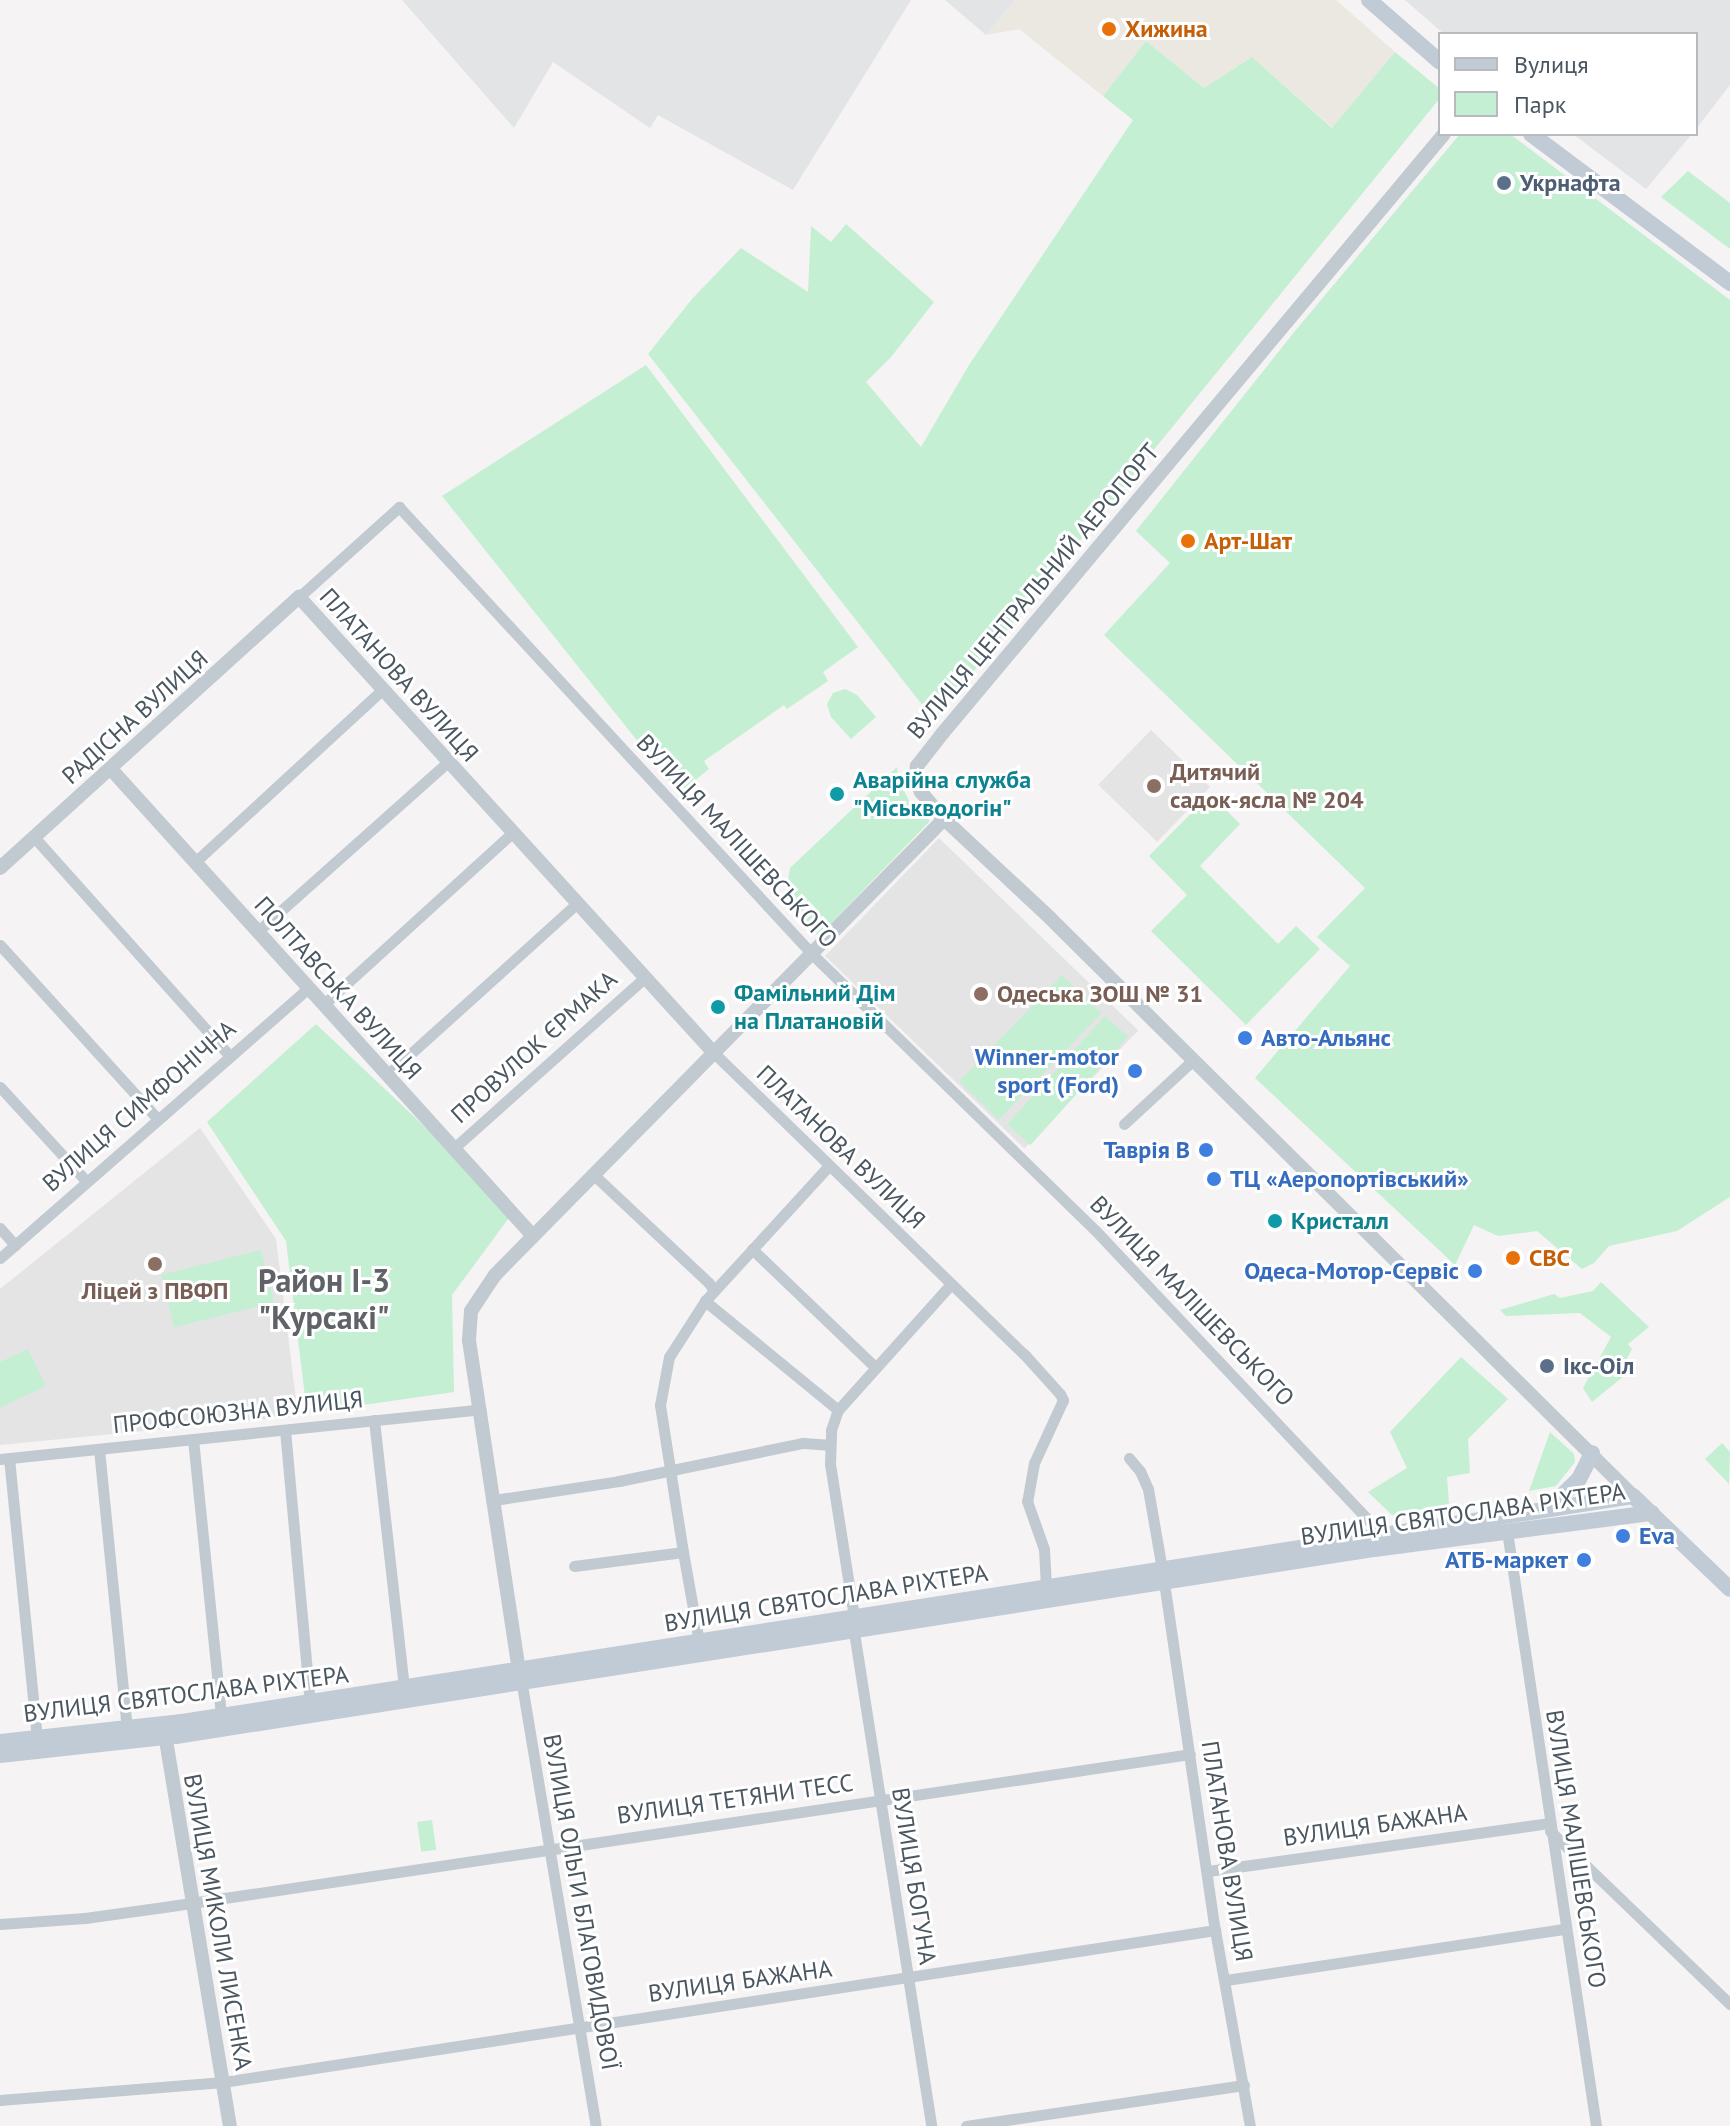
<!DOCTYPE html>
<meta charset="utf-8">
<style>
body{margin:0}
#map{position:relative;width:1730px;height:2126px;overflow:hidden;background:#f5f3f3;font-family:"PT Sans",sans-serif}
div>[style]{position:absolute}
.commercial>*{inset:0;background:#eae8e1}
.education>*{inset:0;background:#e5e4e5;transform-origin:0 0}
.airport>*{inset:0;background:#e2e4e6}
.green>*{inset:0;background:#c4efd3;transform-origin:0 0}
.minor>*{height:11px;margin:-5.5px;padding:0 5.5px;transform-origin:5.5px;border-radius:5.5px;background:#c1cad1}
.tertiary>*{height:14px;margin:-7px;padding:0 7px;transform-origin:7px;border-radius:7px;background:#c1cad1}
.secondary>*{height:16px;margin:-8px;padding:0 8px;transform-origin:8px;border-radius:8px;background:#c1cbd5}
.dots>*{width:22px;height:22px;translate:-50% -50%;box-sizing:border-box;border:4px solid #fff;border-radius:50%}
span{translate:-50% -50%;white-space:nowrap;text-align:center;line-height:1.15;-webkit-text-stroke:6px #fff;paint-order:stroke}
.food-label{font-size:24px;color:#c56008;font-weight:700}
.left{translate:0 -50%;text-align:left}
.service-label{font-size:24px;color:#4e5e75;font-weight:700}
.street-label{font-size:24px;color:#4a5660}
.education-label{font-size:24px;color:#785e54;font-weight:700}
.culture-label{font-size:24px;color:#0d838f;font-weight:700}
.shop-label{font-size:24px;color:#366cbe;font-weight:700}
.right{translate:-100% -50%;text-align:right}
.district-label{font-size:32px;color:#5f6367;font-weight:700}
.legend{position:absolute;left:1438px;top:32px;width:260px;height:104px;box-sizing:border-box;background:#fff;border:2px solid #b7bbbf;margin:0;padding:10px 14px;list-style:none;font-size:24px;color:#4a5660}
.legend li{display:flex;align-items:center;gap:16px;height:40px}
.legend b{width:40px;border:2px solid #b7bbbf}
</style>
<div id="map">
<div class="commercial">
<div style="clip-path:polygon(1015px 0,1336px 0,1395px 52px,1333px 128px,1252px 57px,1204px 88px,1146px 41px,1103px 96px,1019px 29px,986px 35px)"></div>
</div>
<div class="education">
<div style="left:1151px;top:730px;width:82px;height:76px;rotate:44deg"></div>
<div style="left:939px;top:838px;width:277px;height:164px;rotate:44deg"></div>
<div style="clip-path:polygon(200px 1128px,276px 1239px,298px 1416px,0 1445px,0 1289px)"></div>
</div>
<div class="airport">
<div style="clip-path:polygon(402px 0,911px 0,793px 190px,658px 115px,650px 128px,553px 62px,514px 128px)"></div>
<div style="clip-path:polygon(945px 0,1015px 0,986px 35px)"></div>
<div style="clip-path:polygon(1405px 0,1730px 0,1730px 85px,1696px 129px,1696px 34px,1444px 34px)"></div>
<div style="clip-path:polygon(1573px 134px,1692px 134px,1646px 189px)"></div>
</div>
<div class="green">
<div style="clip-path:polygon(1146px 41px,1204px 88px,1252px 57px,1332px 128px,1395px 52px,1440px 89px,1440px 98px,934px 720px,648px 354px,692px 299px,741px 248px,808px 292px,811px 226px,831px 242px,846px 224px,934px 302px,891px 357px,866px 382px,921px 447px,969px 365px,1133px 120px,1103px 96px)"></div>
<div style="clip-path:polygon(1460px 134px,1510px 134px,1730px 300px,1730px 1197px,1677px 1231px,1609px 1246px,1594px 1263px,1582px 1269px,1537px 1231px,1498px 1236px,1474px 1225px,1455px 1265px,1255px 1078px,1350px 966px,1317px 937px,1365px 888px,1104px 635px,1170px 563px,1136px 531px,1295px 331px)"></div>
<div style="clip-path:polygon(1688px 171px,1730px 203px,1730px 249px,1661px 197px)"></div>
<div style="clip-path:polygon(646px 365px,858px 647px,823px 672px,828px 681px,787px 709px,784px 705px,704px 761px,709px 769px,679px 793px,442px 496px)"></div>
<div style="clip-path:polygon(845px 689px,857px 695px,876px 717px,851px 739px,831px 717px,827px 704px,833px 693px)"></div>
<div style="clip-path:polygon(897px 767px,898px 778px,908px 799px,930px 821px,819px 936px,785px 900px,790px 868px)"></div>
<div style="clip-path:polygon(1210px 794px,1240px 824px,1200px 866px,1278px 944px,1296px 926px,1320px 949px,1246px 1025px,1151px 931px,1187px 895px,1149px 856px)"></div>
<div style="left:1062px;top:975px;width:55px;height:148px;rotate:44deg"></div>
<div style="left:1105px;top:1016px;width:31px;height:146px;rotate:42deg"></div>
<div style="clip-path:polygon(316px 1024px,514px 1211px,452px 1295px,454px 1392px,307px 1413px,286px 1241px,207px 1122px)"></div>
<div style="left:261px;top:1250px;width:54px;height:103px;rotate:76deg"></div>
<div style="clip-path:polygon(1601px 1282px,1649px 1327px,1628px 1344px,1632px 1349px,1624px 1364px,1630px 1371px,1592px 1402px,1583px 1388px,1611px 1337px,1580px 1313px,1506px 1316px,1500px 1310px,1554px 1294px,1560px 1298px,1593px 1291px)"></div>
<div style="clip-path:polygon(28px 1349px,46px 1386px,0 1408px,0 1362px)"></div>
<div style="clip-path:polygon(1461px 1357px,1508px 1399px,1468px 1439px,1470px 1473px,1447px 1477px,1449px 1504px,1392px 1515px,1368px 1492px,1407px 1468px,1390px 1432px)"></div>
<div style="clip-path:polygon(1550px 1432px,1574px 1454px,1575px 1462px,1556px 1486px,1529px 1491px)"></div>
<div style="clip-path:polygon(1722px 1443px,1730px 1452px,1729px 1484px,1705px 1459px)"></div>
<div style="left:432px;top:1820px;width:30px;height:15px;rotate:82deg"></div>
</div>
<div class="minor">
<div style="left:299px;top:597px;width:135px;rotate:-42deg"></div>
<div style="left:399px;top:507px;width:609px;rotate:47.26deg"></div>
<div style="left:812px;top:954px;width:395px;rotate:44.3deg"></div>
<div style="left:1095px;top:1230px;width:417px;rotate:46.7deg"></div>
<div style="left:34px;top:837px;width:294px;rotate:48.2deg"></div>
<div style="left:195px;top:862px;width:254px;rotate:-42.6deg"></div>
<div style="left:257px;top:932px;width:256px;rotate:-41.7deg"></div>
<div style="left:0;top:945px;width:235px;rotate:47.8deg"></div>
<div style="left:323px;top:1005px;width:256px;rotate:-42.3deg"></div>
<div style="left:714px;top:1053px;width:432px;rotate:44.2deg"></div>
<div style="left:1024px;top:1354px;width:54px;rotate:48deg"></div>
<div style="left:1060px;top:1394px;width:7px;rotate:63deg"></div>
<div style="left:1063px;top:1400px;width:69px;rotate:114.7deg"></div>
<div style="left:1034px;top:1463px;width:39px;rotate:100deg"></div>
<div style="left:1027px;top:1501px;width:51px;rotate:70.5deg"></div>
<div style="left:1044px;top:1549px;width:38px;rotate:87deg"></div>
<div style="left:387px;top:1075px;width:255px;rotate:-42.1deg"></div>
<div style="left:0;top:1087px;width:127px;rotate:47.5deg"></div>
<div style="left:1124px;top:1124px;width:94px;rotate:-42.8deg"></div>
<div style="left:454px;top:1148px;width:255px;rotate:-41.8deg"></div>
<div style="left:595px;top:1176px;width:156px;rotate:43.2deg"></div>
<div style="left:709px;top:1283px;width:9px;rotate:58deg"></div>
<div style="left:0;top:1228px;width:23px;rotate:49deg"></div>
<div style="left:752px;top:1249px;width:169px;rotate:43.8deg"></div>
<div style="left:0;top:1258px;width:410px;rotate:-41.2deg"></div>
<div style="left:705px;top:1301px;width:172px;rotate:39.3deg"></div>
<div style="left:374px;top:1420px;width:270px;rotate:83.6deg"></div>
<div style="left:285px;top:1430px;width:274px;rotate:84.8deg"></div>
<div style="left:193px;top:1439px;width:278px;rotate:84.2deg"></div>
<div style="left:99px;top:1449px;width:280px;rotate:84.3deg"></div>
<div style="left:9px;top:1458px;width:280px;rotate:84.3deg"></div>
<div style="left:1129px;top:1458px;width:17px;rotate:50deg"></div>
<div style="left:1140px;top:1471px;width:20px;rotate:66deg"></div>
<div style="left:1148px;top:1489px;width:81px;rotate:80.1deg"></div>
<div style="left:0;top:1459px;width:483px;rotate:-5.9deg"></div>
<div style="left:494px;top:1500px;width:126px;rotate:-8.6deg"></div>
<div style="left:619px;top:1481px;width:188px;rotate:-11.7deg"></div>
<div style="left:803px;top:1443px;width:26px;rotate:4deg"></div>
<div style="left:1507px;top:1531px;width:602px;rotate:81.49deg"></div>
<div style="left:683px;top:1552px;width:91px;rotate:79.9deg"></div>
<div style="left:574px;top:1566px;width:110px;rotate:-7.3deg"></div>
<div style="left:683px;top:1552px;width:149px;rotate:-98.9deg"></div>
<div style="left:660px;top:1405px;width:49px;rotate:-79.4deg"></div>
<div style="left:669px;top:1357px;width:67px;rotate:-57.3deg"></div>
<div style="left:705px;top:1301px;width:182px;rotate:-47.5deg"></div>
<div style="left:1164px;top:1582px;width:352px;rotate:81.7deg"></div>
<div style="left:1215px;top:1930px;width:199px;rotate:79.9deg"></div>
<div style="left:854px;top:1617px;width:155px;rotate:-98.9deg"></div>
<div style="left:830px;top:1464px;width:34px;rotate:-88deg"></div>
<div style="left:831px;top:1430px;width:21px;rotate:-71deg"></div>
<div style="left:838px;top:1410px;width:169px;rotate:-48.1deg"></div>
<div style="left:854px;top:1632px;width:500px;rotate:81.1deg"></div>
<div style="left:522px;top:1685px;width:447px;rotate:80.5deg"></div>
<div style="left:1550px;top:1831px;width:250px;rotate:43.9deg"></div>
<div style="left:1208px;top:1871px;width:344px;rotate:-8deg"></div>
<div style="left:0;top:1924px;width:85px;rotate:-4deg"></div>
<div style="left:85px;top:1918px;width:87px;rotate:-7.9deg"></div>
<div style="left:171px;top:1906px;width:1030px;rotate:-8.48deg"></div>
<div style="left:1226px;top:1980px;width:343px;rotate:-8.6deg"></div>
<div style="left:0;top:2100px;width:224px;rotate:-4.6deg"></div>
<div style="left:223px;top:2082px;width:1004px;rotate:-8.71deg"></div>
<div style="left:966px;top:2126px;width:281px;rotate:-8.4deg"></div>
</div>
<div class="tertiary">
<div style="left:1444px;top:134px;width:782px;rotate:129.92deg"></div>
<div style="left:942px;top:734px;width:41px;rotate:128deg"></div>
<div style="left:917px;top:766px;width:12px;rotate:99deg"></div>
<div style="left:915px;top:778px;width:15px;rotate:67deg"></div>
<div style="left:921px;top:792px;width:35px;rotate:50deg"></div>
<div style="left:944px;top:819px;width:145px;rotate:43deg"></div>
<div style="left:1050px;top:918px;width:821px;rotate:44.75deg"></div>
<div style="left:110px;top:768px;width:631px;rotate:47.89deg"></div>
<div style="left:0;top:868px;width:404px;rotate:-42.2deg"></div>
<div style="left:299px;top:597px;width:617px;rotate:47.7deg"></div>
<div style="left:519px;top:1671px;width:335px;rotate:-98.6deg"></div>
<div style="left:469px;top:1340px;width:29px;rotate:-86deg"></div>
<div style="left:471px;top:1311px;width:43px;rotate:-56.3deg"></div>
<div style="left:495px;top:1275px;width:640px;rotate:-45.44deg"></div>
<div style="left:164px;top:1728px;width:403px;rotate:80.6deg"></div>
</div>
<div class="secondary">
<div style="left:1369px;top:0;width:94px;rotate:41.1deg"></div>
<div style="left:1531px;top:134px;width:249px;rotate:36.8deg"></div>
<div style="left:1550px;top:1507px;width:40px;rotate:-44deg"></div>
<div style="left:1579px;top:1479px;width:29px;rotate:-63deg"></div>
<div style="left:0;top:1742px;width:183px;rotate:-6.3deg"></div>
<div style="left:182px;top:1722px;width:1468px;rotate:-8.85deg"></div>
<div style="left:1633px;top:1496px;width:134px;rotate:43.8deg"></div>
<div style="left:0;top:1755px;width:177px;rotate:-6.2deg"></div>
<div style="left:176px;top:1736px;width:1213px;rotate:-8.87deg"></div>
<div style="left:1374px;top:1549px;width:280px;rotate:-7.4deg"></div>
</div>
<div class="dots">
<div style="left:1109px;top:29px;background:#e8710a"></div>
<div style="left:1504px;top:183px;background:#5c6f8a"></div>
<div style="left:1188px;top:541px;background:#e8710a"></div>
<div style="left:1154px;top:786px;background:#8d6e63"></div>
<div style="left:837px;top:794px;background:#0f9aa8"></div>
<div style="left:981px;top:994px;background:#8d6e63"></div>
<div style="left:718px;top:1007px;background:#0f9aa8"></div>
<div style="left:1245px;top:1038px;background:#3f7fe0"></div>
<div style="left:1135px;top:1071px;background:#3f7fe0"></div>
<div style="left:1206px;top:1150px;background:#3f7fe0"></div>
<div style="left:1214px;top:1179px;background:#3f7fe0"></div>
<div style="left:1275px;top:1221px;background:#0f9aa8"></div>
<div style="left:1513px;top:1258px;background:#e8710a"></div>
<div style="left:155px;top:1264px;background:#8d6e63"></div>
<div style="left:1475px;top:1271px;background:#3f7fe0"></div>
<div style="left:1547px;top:1366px;background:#5c6f8a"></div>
<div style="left:1623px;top:1536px;background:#3f7fe0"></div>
<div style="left:1584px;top:1560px;background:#3f7fe0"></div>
</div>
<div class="food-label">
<span class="left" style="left:1125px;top:29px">Хижина</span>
<span class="left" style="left:1204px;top:541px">Арт-Шат</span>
<span class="left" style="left:1529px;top:1258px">СВС</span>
</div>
<div class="service-label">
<span class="left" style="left:1520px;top:183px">Укрнафта</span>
<span class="left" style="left:1563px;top:1366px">Ікс-Оіл</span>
</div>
<div class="street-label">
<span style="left:1033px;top:591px;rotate:-50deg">ВУЛИЦЯ ЦЕНТРАЛЬНИЙ АЕРОПОРТ</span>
<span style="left:399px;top:675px;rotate:48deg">ПЛАТАНОВА ВУЛИЦЯ</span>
<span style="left:135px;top:717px;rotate:-42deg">РАДІСНА ВУЛИЦЯ</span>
<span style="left:737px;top:841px;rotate:47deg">ВУЛИЦЯ МАЛІШЕВСЬКОГО</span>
<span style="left:338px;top:988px;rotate:48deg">ПОЛТАВСЬКА ВУЛИЦЯ</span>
<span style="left:534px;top:1047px;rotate:-42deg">ПРОВУЛОК ЄРМАКА</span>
<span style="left:139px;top:1106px;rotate:-41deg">ВУЛИЦЯ СИМФОНІЧНА</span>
<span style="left:841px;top:1147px;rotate:44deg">ПЛАТАНОВА ВУЛИЦЯ</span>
<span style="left:1192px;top:1301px;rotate:46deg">ВУЛИЦЯ МАЛІШЕВСЬКОГО</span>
<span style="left:238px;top:1412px;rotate:-6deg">ПРОФСОЮЗНА ВУЛИЦЯ</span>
<span style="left:1463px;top:1514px;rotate:-8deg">ВУЛИЦЯ СВЯТОСЛАВА РІХТЕРА</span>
<span style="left:826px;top:1598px;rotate:-9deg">ВУЛИЦЯ СВЯТОСЛАВА РІХТЕРА</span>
<span style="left:186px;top:1694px;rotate:-7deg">ВУЛИЦЯ СВЯТОСЛАВА РІХТЕРА</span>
<span style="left:735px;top:1799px;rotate:-8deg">ВУЛИЦЯ ТЕТЯНИ ТЕСС</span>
<span style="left:1375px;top:1825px;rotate:-8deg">ВУЛИЦЯ БАЖАНА</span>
<span style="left:1576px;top:1849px;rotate:81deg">ВУЛИЦЯ МАЛІШЕВСЬКОГО</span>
<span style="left:1227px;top:1851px;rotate:81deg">ПЛАТАНОВА ВУЛИЦЯ</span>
<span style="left:914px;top:1876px;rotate:81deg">ВУЛИЦЯ БОГУНА</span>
<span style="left:581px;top:1902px;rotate:80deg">ВУЛИЦЯ ОЛЬГИ БЛАГОВИДОВОЇ</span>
<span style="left:218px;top:1922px;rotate:80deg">ВУЛИЦЯ МИКОЛИ ЛИСЕНКА</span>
<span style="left:740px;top:1981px;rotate:-8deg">ВУЛИЦЯ БАЖАНА</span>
</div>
<div class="education-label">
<span class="left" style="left:1170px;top:786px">Дитячий<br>садок-ясла № 204</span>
<span class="left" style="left:997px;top:994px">Одеська ЗОШ № 31</span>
<span style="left:155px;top:1291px">Ліцей з ПВФП</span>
</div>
<div class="culture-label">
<span class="left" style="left:853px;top:794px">Аварійна служба<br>"Міськводогін"</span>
<span class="left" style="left:734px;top:1007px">Фамільний Дім<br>на Платановій</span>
<span class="left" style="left:1291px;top:1221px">Кристалл</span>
</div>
<div class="shop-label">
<span class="left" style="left:1261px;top:1038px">Авто-Альянс</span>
<span class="right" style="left:1119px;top:1071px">Winner-motor<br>sport (Ford)</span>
<span class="right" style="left:1190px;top:1150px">Таврія В</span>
<span class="left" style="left:1230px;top:1179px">ТЦ «Аеропортівський»</span>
<span class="right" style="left:1459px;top:1271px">Одеса-Мотор-Сервіс</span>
<span class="left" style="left:1639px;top:1536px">Eva</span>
<span class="right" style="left:1568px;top:1560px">АТБ-маркет</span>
</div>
<div class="district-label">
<span style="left:324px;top:1299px">Район І-3<br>"Курсакі"</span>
</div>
<ul class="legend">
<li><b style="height:10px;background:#c1cbd5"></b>Вулиця</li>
<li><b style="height:22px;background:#c4efd3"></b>Парк</li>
</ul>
</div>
